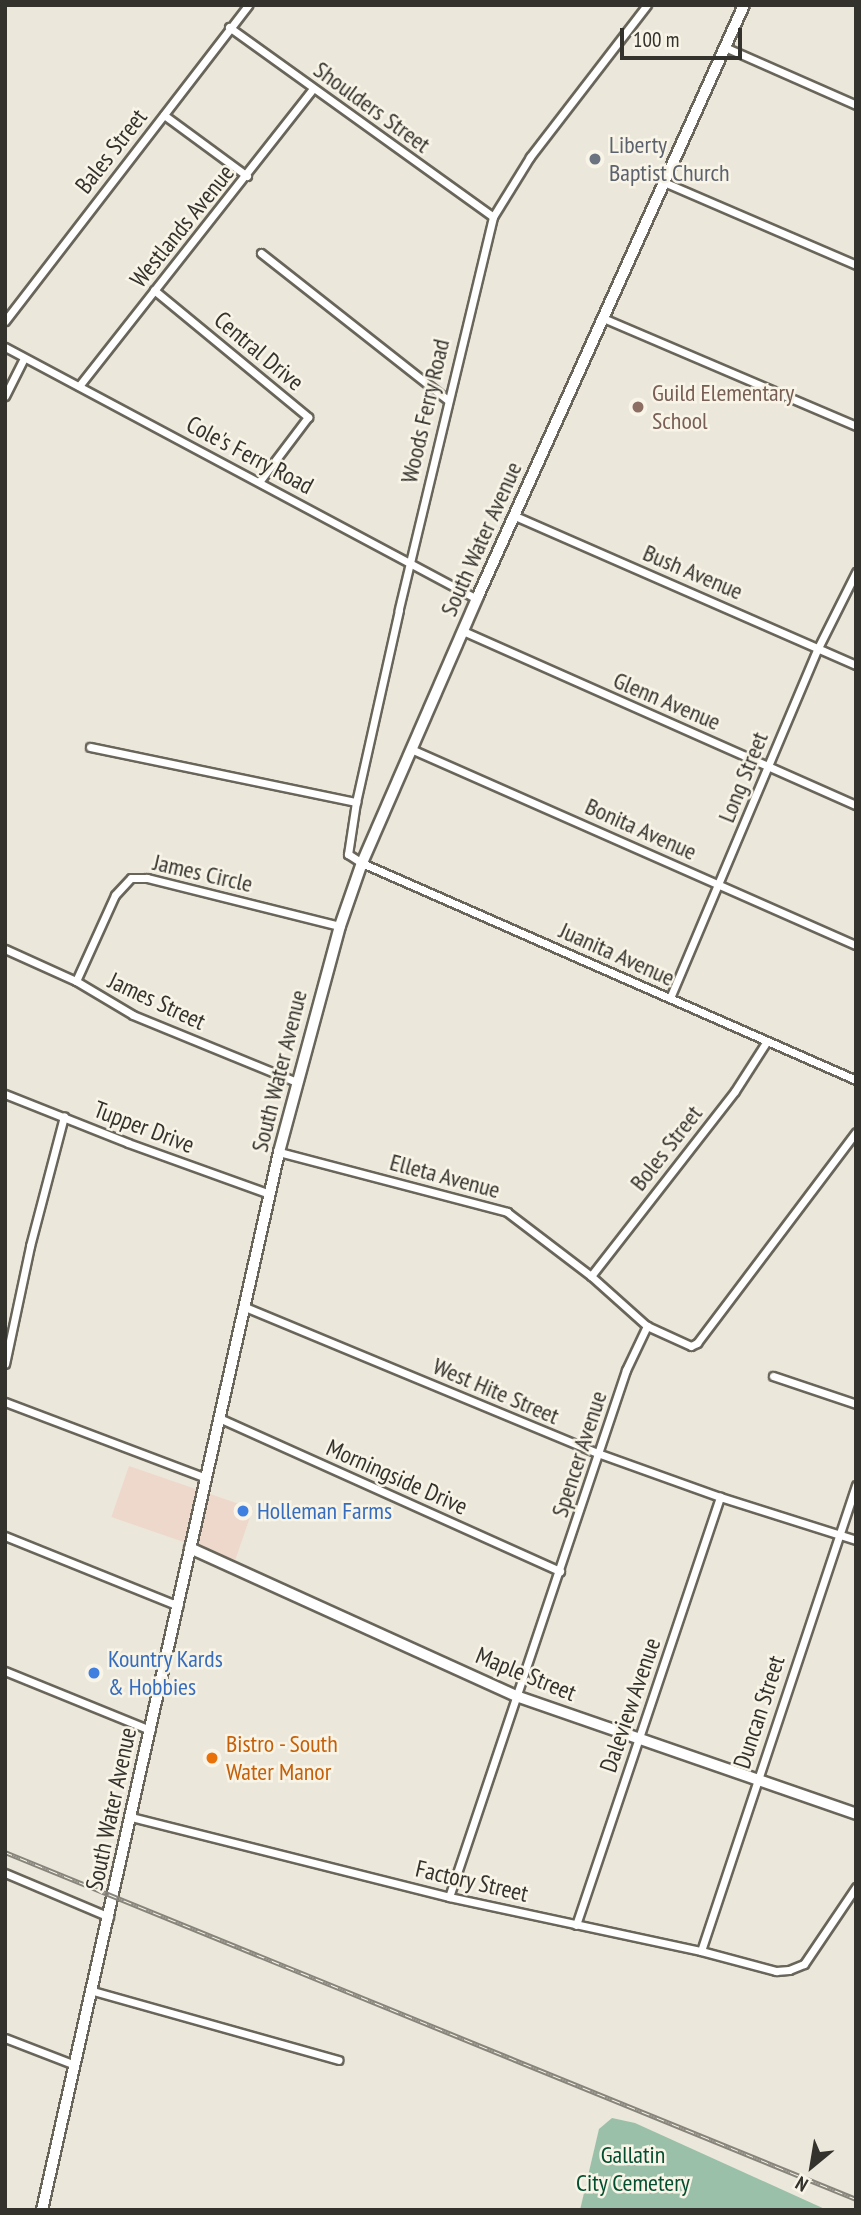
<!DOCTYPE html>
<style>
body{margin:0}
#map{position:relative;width:861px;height:2215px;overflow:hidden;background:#ebe7da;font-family:"PT Sans Narrow",sans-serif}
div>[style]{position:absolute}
.commercial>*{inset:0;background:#eed8cb;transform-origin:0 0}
.green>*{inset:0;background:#9ac0aa}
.roads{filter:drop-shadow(2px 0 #69655a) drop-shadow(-2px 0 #69655a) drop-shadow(0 2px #69655a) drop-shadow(0 -2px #69655a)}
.street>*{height:7px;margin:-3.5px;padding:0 3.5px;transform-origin:3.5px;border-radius:3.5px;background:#fff}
.secondary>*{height:10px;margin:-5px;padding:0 5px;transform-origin:5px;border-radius:5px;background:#fff}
.rail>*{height:5px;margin-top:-2.5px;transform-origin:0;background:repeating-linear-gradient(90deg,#f8f4e7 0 8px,#87847c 0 16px);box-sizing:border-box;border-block:2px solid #87847c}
.dots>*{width:19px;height:19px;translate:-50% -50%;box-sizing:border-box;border:4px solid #f8f4e7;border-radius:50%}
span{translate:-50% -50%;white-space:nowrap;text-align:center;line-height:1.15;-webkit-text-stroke:5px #f8f4e7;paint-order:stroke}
.street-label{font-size:24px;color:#34322d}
.worship-label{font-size:24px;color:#5b616d}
.left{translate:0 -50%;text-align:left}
.education-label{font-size:24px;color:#785e54}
.shop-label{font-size:24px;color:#366cbe}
.food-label{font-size:24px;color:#c56008}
.park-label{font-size:24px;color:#044e30}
.frame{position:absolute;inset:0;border:7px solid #34322d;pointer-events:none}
.north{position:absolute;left:777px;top:2131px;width:70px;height:70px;-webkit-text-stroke:5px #f8f4e7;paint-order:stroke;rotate:210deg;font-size:19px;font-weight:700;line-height:28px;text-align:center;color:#34322d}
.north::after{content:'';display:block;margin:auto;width:24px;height:32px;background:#34322d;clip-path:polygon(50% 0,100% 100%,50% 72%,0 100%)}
.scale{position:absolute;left:620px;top:28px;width:122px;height:32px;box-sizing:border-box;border:4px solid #34322d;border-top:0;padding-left:9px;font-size:21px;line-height:24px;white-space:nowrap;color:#34322d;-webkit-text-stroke:5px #f8f4e7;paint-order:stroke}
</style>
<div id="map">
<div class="commercial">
<div style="left:129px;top:1466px;width:131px;height:54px;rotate:19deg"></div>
</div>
<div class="green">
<div style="clip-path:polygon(612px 2118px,635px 2123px,827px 2210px,580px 2210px,599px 2129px)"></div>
</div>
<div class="roads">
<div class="street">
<div style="left:647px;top:5px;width:192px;rotate:127.6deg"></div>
<div style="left:530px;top:157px;width:70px;rotate:121.7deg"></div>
<div style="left:493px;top:217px;width:404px;rotate:103.5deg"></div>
<div style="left:399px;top:610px;width:197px;rotate:102.6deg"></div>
<div style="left:356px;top:802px;width:53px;rotate:98.7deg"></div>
<div style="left:348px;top:854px;width:17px;rotate:33deg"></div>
<div style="left:362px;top:863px;width:540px;rotate:23.71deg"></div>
<div style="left:229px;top:27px;width:325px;rotate:35.7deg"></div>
<div style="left:727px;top:48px;width:141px;rotate:23.8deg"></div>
<div style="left:164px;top:115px;width:103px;rotate:36.3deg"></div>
<div style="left:666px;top:183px;width:207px;rotate:23.3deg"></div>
<div style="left:261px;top:253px;width:238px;rotate:38.2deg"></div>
<div style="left:154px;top:290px;width:200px;rotate:39.5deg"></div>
<div style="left:308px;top:417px;width:81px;rotate:127deg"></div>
<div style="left:603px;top:318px;width:275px;rotate:23.1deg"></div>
<div style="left:5px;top:321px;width:399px;rotate:-52.4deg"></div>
<div style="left:5px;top:347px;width:535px;rotate:28.1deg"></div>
<div style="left:79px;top:386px;width:378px;rotate:-51.8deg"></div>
<div style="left:5px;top:396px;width:42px;rotate:-63.4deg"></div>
<div style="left:515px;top:516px;width:372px;rotate:23.6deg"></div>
<div style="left:463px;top:631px;width:430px;rotate:23.9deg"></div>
<div style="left:90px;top:747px;width:272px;rotate:11.7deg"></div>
<div style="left:411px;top:749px;width:486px;rotate:23.8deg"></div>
<div style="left:5px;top:949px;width:78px;rotate:24.3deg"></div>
<div style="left:76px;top:981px;width:66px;rotate:30.8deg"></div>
<div style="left:133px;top:1015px;width:176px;rotate:22.3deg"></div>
<div style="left:76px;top:981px;width:94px;rotate:-65.6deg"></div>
<div style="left:115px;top:895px;width:23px;rotate:-47deg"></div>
<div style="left:131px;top:878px;width:16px"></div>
<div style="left:147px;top:878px;width:199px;rotate:14deg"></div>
<div style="left:670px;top:998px;width:380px;rotate:-67.1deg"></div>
<div style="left:818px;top:648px;width:85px;rotate:-63.4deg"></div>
<div style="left:5px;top:1094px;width:132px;rotate:21.7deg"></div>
<div style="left:128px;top:1143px;width:151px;rotate:19.8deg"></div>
<div style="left:279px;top:1152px;width:236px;rotate:14.7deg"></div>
<div style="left:507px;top:1212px;width:106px;rotate:37.3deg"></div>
<div style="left:591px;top:1276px;width:75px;rotate:41.8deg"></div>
<div style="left:647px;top:1326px;width:48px;rotate:24.4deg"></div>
<div style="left:691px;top:1346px;width:7px;rotate:-27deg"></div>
<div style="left:697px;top:1343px;width:264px;rotate:-53deg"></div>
<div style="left:591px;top:1276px;width:234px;rotate:-52.1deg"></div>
<div style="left:735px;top:1091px;width:59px;rotate:-57.4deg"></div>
<div style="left:245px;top:1307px;width:384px;rotate:22.5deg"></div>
<div style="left:600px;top:1454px;width:127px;rotate:19.7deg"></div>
<div style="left:720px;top:1497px;width:143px;rotate:17.5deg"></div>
<div style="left:5px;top:1364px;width:121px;rotate:-78deg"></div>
<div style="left:30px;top:1246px;width:134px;rotate:-75.3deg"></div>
<div style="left:773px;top:1376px;width:88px;rotate:18.6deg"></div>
<div style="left:5px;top:1402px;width:215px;rotate:20.7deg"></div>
<div style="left:219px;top:1418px;width:374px;rotate:24.2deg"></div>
<div style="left:5px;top:1536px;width:187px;rotate:22deg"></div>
<div style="left:5px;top:1671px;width:157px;rotate:22.1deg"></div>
<div style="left:131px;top:1817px;width:328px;rotate:14.1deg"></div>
<div style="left:449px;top:1897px;width:258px;rotate:12.1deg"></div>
<div style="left:701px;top:1951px;width:78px;rotate:14.9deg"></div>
<div style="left:776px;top:1971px;width:13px;rotate:-4deg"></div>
<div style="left:789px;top:1970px;width:16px;rotate:-22deg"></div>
<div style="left:804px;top:1964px;width:93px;rotate:-56deg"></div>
<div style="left:5px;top:1873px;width:113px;rotate:22.9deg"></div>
<div style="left:449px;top:1897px;width:556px;rotate:-71.43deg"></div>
<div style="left:626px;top:1370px;width:49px;rotate:-64.5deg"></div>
<div style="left:576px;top:1925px;width:452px;rotate:-71.4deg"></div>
<div style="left:701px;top:1951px;width:491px;rotate:-71.6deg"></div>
<div style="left:93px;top:1991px;width:255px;rotate:15.7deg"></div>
<div style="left:5px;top:2038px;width:75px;rotate:21.1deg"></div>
</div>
<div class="secondary">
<div style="left:190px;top:1548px;width:361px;rotate:24.4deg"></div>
<div style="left:519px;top:1697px;width:357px;rotate:19.1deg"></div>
<div style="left:42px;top:2210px;width:1084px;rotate:-77.37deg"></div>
<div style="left:279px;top:1152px;width:234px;rotate:-74.9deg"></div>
<div style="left:340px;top:926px;width:67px;rotate:-70.8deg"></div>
<div style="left:362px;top:863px;width:291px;rotate:-66.5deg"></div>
<div style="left:478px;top:596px;width:648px;rotate:-65.77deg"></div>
</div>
</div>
<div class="rail">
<div style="left:5px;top:1852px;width:919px;rotate:22.18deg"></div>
</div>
<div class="dots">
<div style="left:595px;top:159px;background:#6b7280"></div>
<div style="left:638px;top:407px;background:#8d6e63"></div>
<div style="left:243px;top:1511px;background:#3f7fe0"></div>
<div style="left:94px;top:1673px;background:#3f7fe0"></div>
<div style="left:212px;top:1758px;background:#e8710a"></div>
</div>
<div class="street-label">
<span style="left:372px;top:107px;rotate:36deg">Shoulders Street</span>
<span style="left:111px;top:151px;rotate:-52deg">Bales Street</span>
<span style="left:182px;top:226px;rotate:-51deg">Westlands Avenue</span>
<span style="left:259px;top:351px;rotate:40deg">Central Drive</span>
<span style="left:425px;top:411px;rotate:-77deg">Woods Ferry Road</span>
<span style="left:250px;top:455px;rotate:28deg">Cole's Ferry Road</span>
<span style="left:481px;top:539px;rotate:-66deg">South Water Avenue</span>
<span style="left:693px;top:572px;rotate:23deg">Bush Avenue</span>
<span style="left:667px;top:701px;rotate:23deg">Glenn Avenue</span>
<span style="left:743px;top:777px;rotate:-68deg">Long Street</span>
<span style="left:641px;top:829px;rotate:24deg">Bonita Avenue</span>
<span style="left:203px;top:873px;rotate:13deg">James Circle</span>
<span style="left:617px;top:954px;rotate:24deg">Juanita Avenue</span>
<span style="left:157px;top:1001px;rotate:25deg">James Street</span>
<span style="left:279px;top:1071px;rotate:-76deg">South Water Avenue</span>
<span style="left:144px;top:1127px;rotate:21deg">Tupper Drive</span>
<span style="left:666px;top:1148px;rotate:-52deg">Boles Street</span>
<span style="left:445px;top:1176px;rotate:15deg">Elleta Avenue</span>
<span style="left:496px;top:1391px;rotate:23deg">West Hite Street</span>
<span style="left:579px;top:1454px;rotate:-72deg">Spencer Avenue</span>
<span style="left:397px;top:1477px;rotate:24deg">Morningside Drive</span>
<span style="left:526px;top:1674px;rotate:22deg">Maple Street</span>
<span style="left:630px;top:1705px;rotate:-71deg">Daleview Avenue</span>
<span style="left:759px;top:1712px;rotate:-72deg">Duncan Street</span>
<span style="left:111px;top:1809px;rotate:-78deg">South Water Avenue</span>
<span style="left:472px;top:1881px;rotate:13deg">Factory Street</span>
</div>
<div class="worship-label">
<span class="left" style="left:609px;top:159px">Liberty<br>Baptist Church</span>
</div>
<div class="education-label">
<span class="left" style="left:652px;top:407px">Guild Elementary<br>School</span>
</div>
<div class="shop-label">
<span class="left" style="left:257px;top:1511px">Holleman Farms</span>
<span class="left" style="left:108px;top:1673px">Kountry Kards<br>&amp; Hobbies</span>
</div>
<div class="food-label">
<span class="left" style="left:226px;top:1758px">Bistro - South<br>Water Manor</span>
</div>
<div class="park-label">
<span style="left:633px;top:2169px">Gallatin<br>City Cemetery</span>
</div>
<div class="frame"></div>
<div class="north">N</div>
<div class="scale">100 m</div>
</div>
